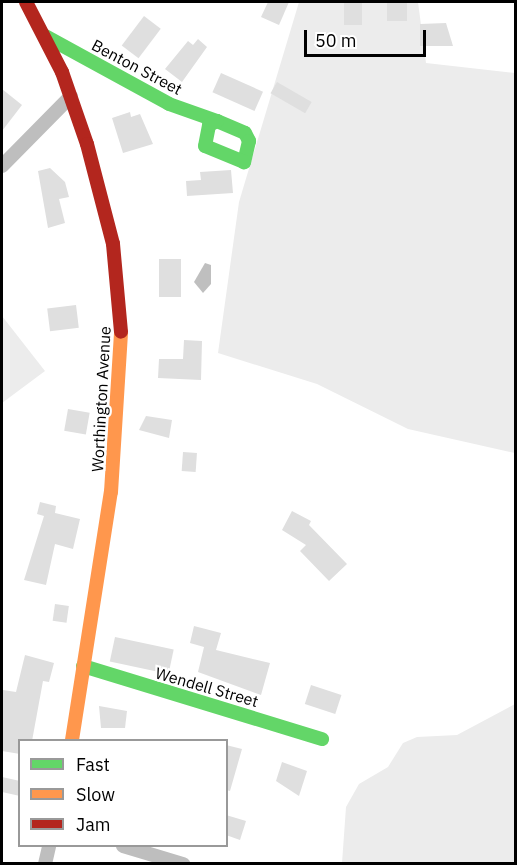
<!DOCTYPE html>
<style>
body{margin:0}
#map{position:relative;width:517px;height:865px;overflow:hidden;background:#fff;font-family:"IBM Plex Sans",sans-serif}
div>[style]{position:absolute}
.green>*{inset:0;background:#ececec}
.water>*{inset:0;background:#bfbfbf}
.building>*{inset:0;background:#dfdfdf;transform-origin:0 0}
.street>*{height:14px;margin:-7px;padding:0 7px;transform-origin:7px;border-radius:7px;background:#bebebe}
.fast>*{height:14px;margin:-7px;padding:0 7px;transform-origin:7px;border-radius:7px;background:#63d668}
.slow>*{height:14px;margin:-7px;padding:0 7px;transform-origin:7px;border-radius:7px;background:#ff974d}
.jam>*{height:14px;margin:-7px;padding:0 7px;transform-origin:7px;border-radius:7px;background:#b3261e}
span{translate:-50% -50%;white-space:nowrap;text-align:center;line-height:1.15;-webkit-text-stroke:4.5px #fff;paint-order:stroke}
.street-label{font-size:16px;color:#000}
.frame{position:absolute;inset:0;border:3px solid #000;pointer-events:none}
.legend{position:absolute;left:18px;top:739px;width:210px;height:108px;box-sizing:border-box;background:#fff;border:2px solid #999;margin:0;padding:8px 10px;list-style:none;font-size:18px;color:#000}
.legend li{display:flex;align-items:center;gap:12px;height:30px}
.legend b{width:30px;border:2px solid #999}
.scale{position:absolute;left:304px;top:30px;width:122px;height:27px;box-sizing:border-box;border:3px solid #000;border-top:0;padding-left:8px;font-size:18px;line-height:21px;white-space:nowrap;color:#000;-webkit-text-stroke:4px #fff;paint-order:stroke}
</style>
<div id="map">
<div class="green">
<div style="clip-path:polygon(299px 2px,418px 2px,426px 63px,515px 73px,515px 453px,408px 429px,317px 384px,218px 353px,239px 202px)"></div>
<div style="clip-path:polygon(2px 316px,45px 371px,2px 403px)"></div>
<div style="clip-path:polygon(515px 704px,515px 863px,342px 863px,346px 807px,359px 784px,388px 767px,403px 743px,417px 737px,457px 735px)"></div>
</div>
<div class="water">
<div style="clip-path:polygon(205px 263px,211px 265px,211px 284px,203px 293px,194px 282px)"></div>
</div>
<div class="building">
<div style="clip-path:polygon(268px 2px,289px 2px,279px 25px,261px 17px)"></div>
<div style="left:344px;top:2px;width:18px;height:23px"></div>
<div style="left:387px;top:2px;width:20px;height:19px"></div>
<div style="left:144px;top:16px;width:21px;height:37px;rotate:37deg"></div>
<div style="clip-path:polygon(446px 23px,453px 46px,420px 46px,420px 24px)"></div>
<div style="clip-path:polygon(198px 39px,207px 47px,182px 82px,165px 69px,188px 41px,193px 45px)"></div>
<div style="left:221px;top:73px;width:46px;height:21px;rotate:24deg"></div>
<div style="left:277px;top:82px;width:40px;height:13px;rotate:30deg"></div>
<div style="clip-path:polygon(2px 89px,22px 105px,2px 131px)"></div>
<div style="clip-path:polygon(130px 112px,131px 117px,140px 114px,153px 144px,123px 153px,112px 118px)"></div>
<div style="clip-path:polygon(50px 168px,65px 182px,69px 197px,59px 199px,65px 223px,48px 228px,38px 171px)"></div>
<div style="clip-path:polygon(231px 170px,233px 193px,187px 196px,186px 181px,201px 180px,200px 172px)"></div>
<div style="left:159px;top:259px;width:22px;height:38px"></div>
<div style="left:76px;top:305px;width:23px;height:29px;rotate:83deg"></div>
<div style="clip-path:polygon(184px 340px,202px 341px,201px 380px,158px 378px,159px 359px,183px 359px)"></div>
<div style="left:68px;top:409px;width:22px;height:22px;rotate:10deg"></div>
<div style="clip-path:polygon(146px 416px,172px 420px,169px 438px,139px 430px)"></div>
<div style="left:183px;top:452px;width:14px;height:19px;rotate:4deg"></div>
<div style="clip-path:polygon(40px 502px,56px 506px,55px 513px,80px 519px,73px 549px,55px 544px,46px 585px,24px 580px,44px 516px,37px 514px)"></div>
<div style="clip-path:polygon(292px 511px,311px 521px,309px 525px,347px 564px,329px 581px,300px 551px,306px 545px,282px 530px)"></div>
<div style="left:55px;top:604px;width:14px;height:17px;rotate:8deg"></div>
<div style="clip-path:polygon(194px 626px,221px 633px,216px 650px,270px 663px,261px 695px,198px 672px,204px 647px,190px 643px)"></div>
<div style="left:115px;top:637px;width:60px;height:25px;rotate:12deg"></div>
<div style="clip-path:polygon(25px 655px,54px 663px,49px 682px,43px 681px,32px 741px,20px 741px,20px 754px,2px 751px,2px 699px,3px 690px,16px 692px)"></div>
<div style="left:311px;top:685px;width:32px;height:20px;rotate:18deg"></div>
<div style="clip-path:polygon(99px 706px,127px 711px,125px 728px,101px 728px)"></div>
<div style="clip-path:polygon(226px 745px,242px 749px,230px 791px,226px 790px)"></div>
<div style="clip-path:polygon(282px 762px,307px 771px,299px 796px,276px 781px)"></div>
<div style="clip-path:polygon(2px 777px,20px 781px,20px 796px,2px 792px)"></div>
<div style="clip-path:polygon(226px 815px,246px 821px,240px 840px,226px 835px)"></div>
</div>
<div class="street">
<div style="left:2px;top:166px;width:98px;rotate:-45.4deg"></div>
<div style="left:123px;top:846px;width:63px;rotate:16.7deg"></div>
<div style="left:45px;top:864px;width:18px;rotate:-77deg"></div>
</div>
<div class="fast">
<div style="left:45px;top:36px;width:141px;rotate:28.7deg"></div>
<div style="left:169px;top:104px;width:51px;rotate:19.5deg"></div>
<div style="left:217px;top:121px;width:30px;rotate:23deg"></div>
<div style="left:245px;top:133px;width:9px;rotate:63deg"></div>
<div style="left:249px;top:141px;width:22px;rotate:103deg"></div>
<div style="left:244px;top:162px;width:42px;rotate:-157.7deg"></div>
<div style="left:205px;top:146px;width:21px;rotate:-79deg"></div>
<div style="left:209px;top:125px;width:9px;rotate:-27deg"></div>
<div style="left:83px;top:666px;width:250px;rotate:17deg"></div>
</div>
<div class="slow">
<div style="left:72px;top:740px;width:251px;rotate:-81.1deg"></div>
<div style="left:111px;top:492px;width:160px;rotate:-86.4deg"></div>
</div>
<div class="jam">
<div style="left:26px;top:2px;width:79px;rotate:62.8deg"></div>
<div style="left:62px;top:72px;width:76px;rotate:70.9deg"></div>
<div style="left:87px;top:144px;width:103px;rotate:75.4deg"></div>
<div style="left:113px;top:244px;width:88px;rotate:84.8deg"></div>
</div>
<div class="street-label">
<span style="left:137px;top:67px;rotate:28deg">Benton Street</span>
<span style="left:101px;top:399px;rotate:-87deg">Worthington Avenue</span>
<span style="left:207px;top:687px;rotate:16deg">Wendell Street</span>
</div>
<div class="frame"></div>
<ul class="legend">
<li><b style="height:8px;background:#63d668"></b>Fast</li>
<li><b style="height:8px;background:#ff974d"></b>Slow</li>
<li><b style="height:8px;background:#b3261e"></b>Jam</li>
</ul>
<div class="scale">50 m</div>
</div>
